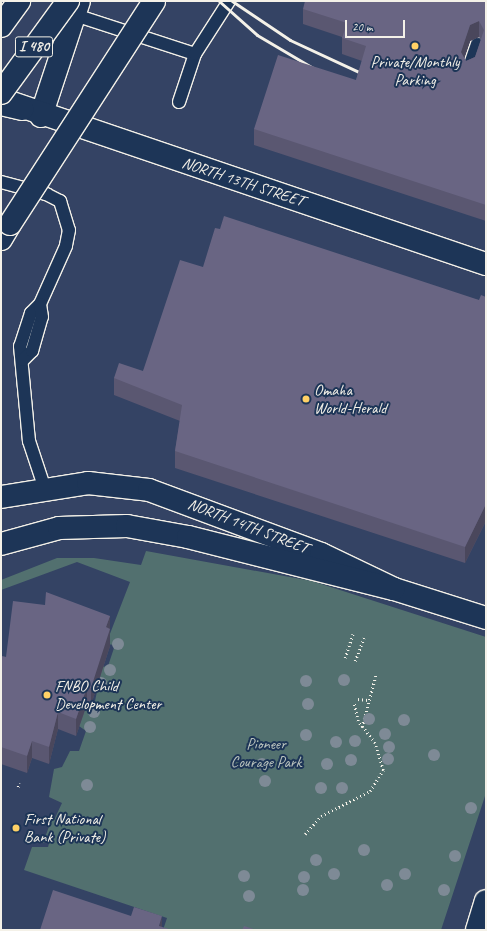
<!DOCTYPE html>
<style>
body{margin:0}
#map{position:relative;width:487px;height:931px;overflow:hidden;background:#344364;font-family:Caveat,sans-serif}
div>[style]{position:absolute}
.green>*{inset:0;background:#52706f}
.path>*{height:2.5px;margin-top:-1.25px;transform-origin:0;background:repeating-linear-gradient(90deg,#f4f1e8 0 1px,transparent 0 4px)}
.roads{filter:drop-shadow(1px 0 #f4f1e8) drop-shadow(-1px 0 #f4f1e8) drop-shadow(0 1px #f4f1e8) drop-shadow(0 -1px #f4f1e8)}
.service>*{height:12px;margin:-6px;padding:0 6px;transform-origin:6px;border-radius:6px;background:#1d3557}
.minor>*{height:22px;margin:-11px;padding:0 11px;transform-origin:11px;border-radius:11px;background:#1d3557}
.tertiary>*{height:22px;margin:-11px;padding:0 11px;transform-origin:11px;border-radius:11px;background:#1d3557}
.secondary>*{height:22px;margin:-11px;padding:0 11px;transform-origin:11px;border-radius:11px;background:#1d3557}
.motorway>*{height:22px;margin:-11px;padding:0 11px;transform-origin:11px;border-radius:11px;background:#1d3557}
.rail>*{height:3px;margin:-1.5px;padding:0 1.5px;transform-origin:1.5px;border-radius:1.5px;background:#f4f1e8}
.bridges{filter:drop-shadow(1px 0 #f4f1e8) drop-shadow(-1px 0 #f4f1e8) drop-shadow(0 1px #f4f1e8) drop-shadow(0 -1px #f4f1e8)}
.motorway-bridge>*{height:22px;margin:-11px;padding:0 11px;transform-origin:11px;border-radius:11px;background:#1d3557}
.trees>*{width:12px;height:12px;margin:-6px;border-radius:50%;background:#7e8a96}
.wall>*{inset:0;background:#5a5771}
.shaded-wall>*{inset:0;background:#4a475c}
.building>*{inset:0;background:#696583}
.dots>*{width:11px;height:11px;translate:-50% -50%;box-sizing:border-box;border:2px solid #1d3557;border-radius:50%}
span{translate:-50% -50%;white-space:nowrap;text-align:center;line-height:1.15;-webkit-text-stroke:4px #1d3557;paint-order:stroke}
.shield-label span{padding:1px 3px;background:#1d3557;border:1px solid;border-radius:3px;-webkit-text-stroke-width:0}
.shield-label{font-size:15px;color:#f4f1e8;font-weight:700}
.poi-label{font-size:16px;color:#f4f1e8}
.left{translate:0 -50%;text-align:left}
.street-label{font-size:16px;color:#f4f1e8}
.park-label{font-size:16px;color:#bbc4be}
.frame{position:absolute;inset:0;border:2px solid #f4f1e8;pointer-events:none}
.scale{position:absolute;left:345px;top:20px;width:60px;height:18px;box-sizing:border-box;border:2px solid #f4f1e8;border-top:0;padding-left:5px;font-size:12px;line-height:14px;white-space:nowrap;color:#f4f1e8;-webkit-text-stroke:3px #1d3557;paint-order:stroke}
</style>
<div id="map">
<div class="green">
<div style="clip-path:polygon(146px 551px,312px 581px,486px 637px,486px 793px,441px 930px,163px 930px,167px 918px,24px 870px,32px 847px,48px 847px,50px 840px,43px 843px,51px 821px,42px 817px,55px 818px,62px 803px,49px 797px,54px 769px,62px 767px,70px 751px,79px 751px,86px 731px,79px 726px,86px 706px,94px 706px,102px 667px,108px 666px,115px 645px,106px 644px,130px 582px,77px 562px,1px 590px,1px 580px,57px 558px,94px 558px,141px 565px)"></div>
</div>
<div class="path">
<div style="left:345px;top:658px;width:25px;rotate:-72deg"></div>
<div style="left:355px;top:661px;width:25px;rotate:-69deg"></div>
<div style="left:358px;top:699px;width:10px;rotate:6deg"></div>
<div style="left:362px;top:727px;width:55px;rotate:-75.2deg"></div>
<div style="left:18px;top:787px;width:4px;rotate:-76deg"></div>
<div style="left:305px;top:834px;width:24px;rotate:-48deg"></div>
<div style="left:321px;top:816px;width:55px;rotate:-27deg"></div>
<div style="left:370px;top:791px;width:25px;rotate:-58deg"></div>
<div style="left:383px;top:770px;width:28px;rotate:-107deg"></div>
<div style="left:375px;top:743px;width:28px;rotate:-128deg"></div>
<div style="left:358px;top:721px;width:18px;rotate:-103deg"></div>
</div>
<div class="roads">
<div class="service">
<div style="left:75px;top:15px;width:126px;rotate:18deg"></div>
<div style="left:468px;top:70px;width:28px;rotate:-71deg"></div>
<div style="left:179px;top:102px;width:51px;rotate:-71.6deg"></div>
<div style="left:195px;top:54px;width:63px;rotate:-57.3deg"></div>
<div style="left:1px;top:182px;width:47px;rotate:14.9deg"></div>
<div style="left:46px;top:194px;width:16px;rotate:27deg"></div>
<div style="left:60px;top:201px;width:30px;rotate:73deg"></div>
<div style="left:69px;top:230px;width:16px;rotate:101deg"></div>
<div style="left:66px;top:246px;width:64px;rotate:114.1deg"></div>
<div style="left:40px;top:304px;width:13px;rotate:135deg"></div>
<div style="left:31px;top:313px;width:35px;rotate:108deg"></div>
<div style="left:20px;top:346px;width:95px;rotate:84.6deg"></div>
<div style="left:29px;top:441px;width:51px;rotate:71.6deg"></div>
<div style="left:23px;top:360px;width:13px;rotate:-45deg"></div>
<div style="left:32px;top:351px;width:35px;rotate:-74deg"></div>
<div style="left:42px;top:317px;width:13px;rotate:-99deg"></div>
</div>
<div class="minor">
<div style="left:41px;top:116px;width:121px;rotate:-71.7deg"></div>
</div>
<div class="tertiary">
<div style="left:477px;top:930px;width:30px;rotate:-73deg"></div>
</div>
<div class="secondary">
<div style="left:6px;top:101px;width:507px;rotate:18.76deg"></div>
<div style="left:1px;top:497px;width:88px;rotate:-9.1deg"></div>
<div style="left:88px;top:483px;width:61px;rotate:6.5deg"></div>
<div style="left:149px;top:490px;width:184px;rotate:20.4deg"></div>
<div style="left:321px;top:554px;width:81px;rotate:25.6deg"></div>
<div style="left:394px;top:589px;width:96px;rotate:17.5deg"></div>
</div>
<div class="motorway">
<div style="left:1px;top:26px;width:31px;rotate:-54deg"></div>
<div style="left:1px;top:104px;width:22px;rotate:13deg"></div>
<div style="left:1px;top:239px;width:17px;rotate:-59deg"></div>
<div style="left:1px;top:544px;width:60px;rotate:-15.4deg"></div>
<div style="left:59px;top:528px;width:68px;rotate:-1.7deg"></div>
<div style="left:127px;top:526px;width:62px;rotate:10.2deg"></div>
<div style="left:188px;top:537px;width:212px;rotate:14.2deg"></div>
</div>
</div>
<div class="rail">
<div style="left:219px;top:1px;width:51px;rotate:41.8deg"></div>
<div style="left:257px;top:35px;width:65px;rotate:30.5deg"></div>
<div style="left:232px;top:1px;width:70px;rotate:33.9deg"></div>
<div style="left:290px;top:40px;width:81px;rotate:25deg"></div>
</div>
<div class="bridges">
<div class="motorway-bridge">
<div style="left:1px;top:93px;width:114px;rotate:-53.9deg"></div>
<div style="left:10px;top:224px;width:265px;rotate:-57.1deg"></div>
</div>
</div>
<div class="trees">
<div style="left:118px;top:644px"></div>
<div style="left:110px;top:670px"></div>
<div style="left:344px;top:680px"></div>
<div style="left:306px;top:681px"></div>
<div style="left:101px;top:683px"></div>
<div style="left:308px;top:704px"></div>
<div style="left:94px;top:712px"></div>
<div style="left:369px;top:719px"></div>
<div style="left:404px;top:720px"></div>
<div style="left:90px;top:727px"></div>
<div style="left:385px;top:734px"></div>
<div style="left:306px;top:735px"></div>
<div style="left:355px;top:741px"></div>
<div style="left:336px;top:742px"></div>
<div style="left:389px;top:747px"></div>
<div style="left:434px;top:755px"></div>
<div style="left:388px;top:759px"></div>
<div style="left:351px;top:760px"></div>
<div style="left:262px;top:764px"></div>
<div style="left:327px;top:764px"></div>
<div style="left:265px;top:781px"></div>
<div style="left:87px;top:785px"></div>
<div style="left:321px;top:788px"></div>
<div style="left:342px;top:788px"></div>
<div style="left:471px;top:808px"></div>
<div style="left:364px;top:850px"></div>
<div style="left:455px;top:856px"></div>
<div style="left:316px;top:860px"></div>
<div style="left:334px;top:874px"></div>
<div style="left:405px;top:874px"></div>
<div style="left:244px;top:876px"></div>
<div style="left:304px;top:877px"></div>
<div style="left:387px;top:885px"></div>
<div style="left:303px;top:890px"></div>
<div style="left:444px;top:890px"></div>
<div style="left:249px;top:896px"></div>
</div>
<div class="wall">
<div style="clip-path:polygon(evenodd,486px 1px,486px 221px,254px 145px,254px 129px,356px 80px,362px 61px,342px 54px,342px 37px,303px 24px,303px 9px,486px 1px,479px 37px,481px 40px,475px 57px,466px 61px,464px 58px,470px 41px,479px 37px)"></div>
<div style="clip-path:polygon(203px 267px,479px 300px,486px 297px,486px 523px,485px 523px,465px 563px,175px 468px,175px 451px,180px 421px,114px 395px,114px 378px,143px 371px)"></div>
<div style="clip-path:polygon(110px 616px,110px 646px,91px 705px,87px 704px,76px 736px,58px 729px,49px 764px,32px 758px,27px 773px,1px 764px,1px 656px,6px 657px)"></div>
</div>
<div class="shaded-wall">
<div style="clip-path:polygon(479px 21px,479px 37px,470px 41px,461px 68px,461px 52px,470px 25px)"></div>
<div style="clip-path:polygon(485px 506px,485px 523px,465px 563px,465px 547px)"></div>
<div style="clip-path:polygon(110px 616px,110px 646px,91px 705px,91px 688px,106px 627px)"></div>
<div style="clip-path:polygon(87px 687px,87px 704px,76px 736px,76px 719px)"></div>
<div style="clip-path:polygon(58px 712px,58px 729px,49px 764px,49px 747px)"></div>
<div style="clip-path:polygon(32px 741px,32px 758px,27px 773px,27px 756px)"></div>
<div style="clip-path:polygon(162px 916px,162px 930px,159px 926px)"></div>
</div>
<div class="building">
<div style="clip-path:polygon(evenodd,305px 1px,486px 1px,486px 205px,254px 129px,278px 55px,356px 80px,366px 46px,342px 38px,347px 23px,303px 9px,305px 1px,479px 21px,484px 30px,475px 57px,466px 61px,461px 52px,470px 25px,479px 21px)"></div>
<div style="clip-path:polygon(224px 216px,479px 300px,481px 295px,486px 297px,486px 506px,485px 506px,465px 547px,175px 451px,182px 405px,114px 378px,119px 363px,143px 371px,180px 260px,203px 267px,215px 228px,220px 229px)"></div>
<div style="clip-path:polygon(46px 592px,110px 616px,106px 627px,110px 629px,91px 688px,87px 687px,76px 719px,58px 712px,49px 747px,32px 741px,27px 756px,1px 747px,1px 656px,6px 657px,13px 601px,45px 605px)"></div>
<div style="clip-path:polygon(53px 890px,131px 916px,134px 907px,162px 916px,159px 926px,172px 930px,40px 930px)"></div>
<div style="clip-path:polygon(244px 926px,257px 930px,242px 930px)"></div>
</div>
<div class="dots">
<div style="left:415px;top:46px;background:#ffd166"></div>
<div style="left:306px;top:399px;background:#ffd166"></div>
<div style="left:47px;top:695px;background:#ffd166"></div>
<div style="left:16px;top:828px;background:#ffd166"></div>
</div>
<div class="shield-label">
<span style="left:34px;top:47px">I 480</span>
</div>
<div class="poi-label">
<span style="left:415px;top:71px">Private/Monthly<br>Parking</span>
<span class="left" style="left:314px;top:399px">Omaha<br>World-Herald</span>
<span class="left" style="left:55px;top:695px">FNBO Child<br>Development Center</span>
<span class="left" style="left:24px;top:828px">First National<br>Bank (Private)</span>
</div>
<div class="street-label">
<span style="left:243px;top:182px;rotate:18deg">NORTH 13TH STREET</span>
<span style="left:248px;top:526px;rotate:21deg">NORTH 14TH STREET</span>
</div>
<div class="park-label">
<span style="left:266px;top:753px">Pioneer<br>Courage Park</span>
</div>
<div class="frame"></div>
<div class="scale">20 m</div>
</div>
